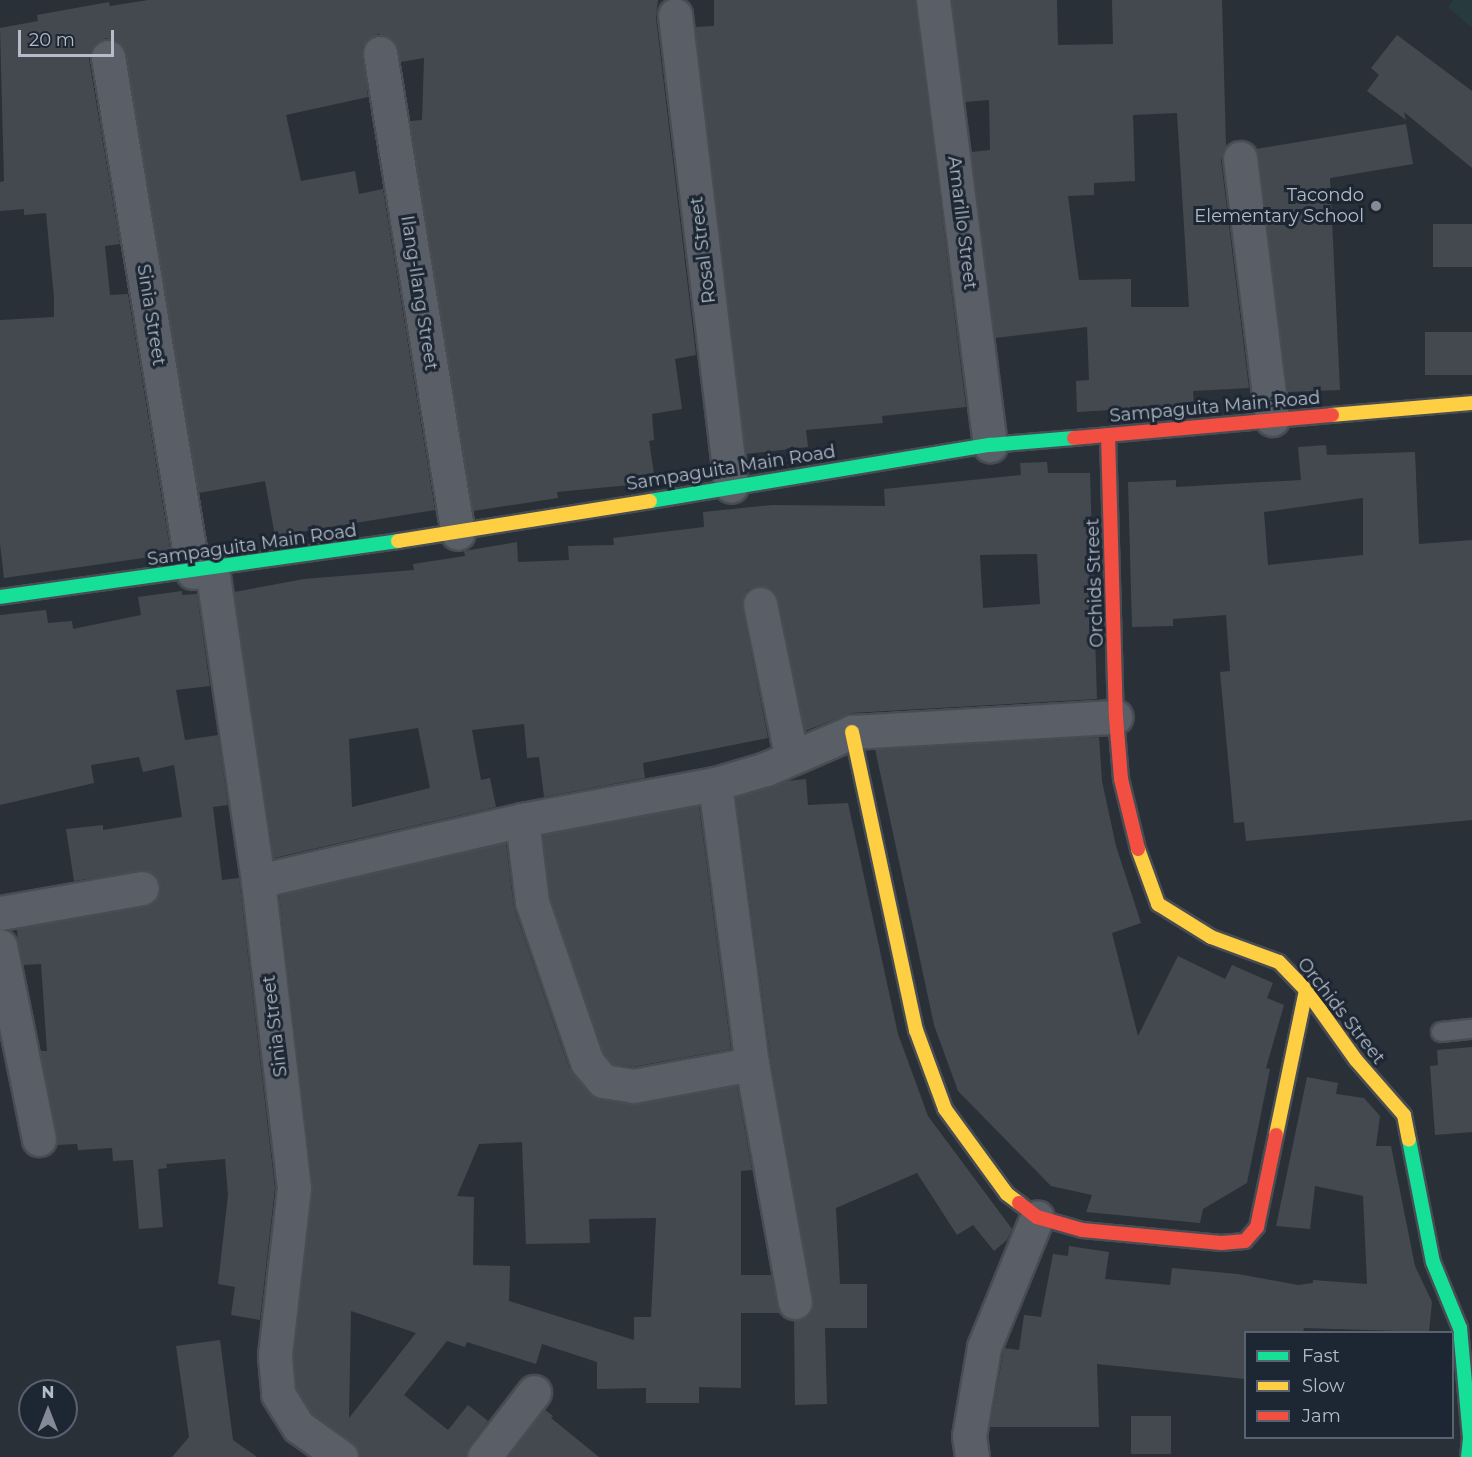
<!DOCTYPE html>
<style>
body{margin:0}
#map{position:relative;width:1472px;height:1457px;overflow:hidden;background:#2a3038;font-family:Montserrat,sans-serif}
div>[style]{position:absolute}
.green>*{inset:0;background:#273a3e}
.building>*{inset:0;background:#444950;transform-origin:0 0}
.roads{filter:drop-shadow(2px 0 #484c53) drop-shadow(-2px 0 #484c53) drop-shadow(0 2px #484c53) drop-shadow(0 -2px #484c53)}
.lane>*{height:18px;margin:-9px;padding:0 9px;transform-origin:9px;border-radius:9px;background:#5a5e66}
.street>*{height:33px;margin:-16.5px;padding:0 16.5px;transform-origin:16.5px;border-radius:16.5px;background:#5a5e66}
.fast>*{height:14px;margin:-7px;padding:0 7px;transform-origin:7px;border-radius:7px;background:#16e098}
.slow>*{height:14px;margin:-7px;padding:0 7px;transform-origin:7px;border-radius:7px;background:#ffcf43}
.jam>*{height:14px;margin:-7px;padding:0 7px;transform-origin:7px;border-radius:7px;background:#f24e42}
.dots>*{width:16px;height:16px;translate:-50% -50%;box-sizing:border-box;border:3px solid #1d2633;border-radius:50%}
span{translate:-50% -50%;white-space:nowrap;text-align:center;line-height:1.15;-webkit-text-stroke:6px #1d2633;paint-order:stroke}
.poi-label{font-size:18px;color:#b4bcc9}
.right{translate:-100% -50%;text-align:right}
.street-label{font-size:18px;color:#b4bcc9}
.legend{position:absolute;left:1244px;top:1331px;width:210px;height:108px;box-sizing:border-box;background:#1d2633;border:2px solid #59626f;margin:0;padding:8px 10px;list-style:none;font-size:18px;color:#b4bcc9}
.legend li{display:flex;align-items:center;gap:12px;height:30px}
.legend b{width:30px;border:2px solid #59626f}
.north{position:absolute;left:18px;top:1379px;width:60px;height:60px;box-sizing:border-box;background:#1d2633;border:2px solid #59626f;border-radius:50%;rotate:0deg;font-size:16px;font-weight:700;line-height:24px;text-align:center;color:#b4bcc9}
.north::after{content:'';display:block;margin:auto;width:21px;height:27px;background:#848b96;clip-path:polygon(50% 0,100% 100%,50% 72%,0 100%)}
.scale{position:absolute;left:18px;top:30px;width:96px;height:27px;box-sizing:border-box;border:3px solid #b4bcc9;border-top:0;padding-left:8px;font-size:18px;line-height:21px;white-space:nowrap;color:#b4bcc9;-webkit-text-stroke:4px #1d2633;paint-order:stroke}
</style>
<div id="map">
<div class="green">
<div style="clip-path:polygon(1453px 0,1472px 0,1472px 28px,1448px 7px)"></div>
</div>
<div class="building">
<div style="clip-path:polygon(148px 0,658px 0,656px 17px,696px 355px,675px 359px,682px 409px,652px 414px,654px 440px,649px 441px,654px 473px,629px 477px,630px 485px,557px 492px,558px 498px,473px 511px,410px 121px,422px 120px,424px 58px,400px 62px,394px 41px,378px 34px,362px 47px,368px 97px,286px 115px,301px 181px,355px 171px,359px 194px,383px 189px,435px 510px,275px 536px,265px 481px,199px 493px,126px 54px,122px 45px,106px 38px,96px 43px,89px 59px,120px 244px,105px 246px,110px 295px,128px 294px,171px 554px,4px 578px,0 544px,0 320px,54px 317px,54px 298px,46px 213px,24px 215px,24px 209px,0 211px,0 182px,4px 181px,0 28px,38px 21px,37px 15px,109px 2px,110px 6px)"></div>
<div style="clip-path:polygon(714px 0,915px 0,966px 407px,882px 416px,883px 423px,806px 430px,808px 447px,746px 454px,695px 27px,714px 26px)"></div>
<div style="clip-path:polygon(evenodd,952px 0,1057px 0,1058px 45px,1113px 44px,1112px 0,1222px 0,1226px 146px,1221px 160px,1249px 388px,1193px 391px,1194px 405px,1077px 412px,1076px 381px,1089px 380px,1087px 327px,995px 338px,971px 152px,990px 150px,989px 100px,965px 102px,952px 0,1177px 113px,1189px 307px,1131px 307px,1131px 279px,1079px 280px,1068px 196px,1094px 195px,1094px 183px,1135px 181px,1133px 115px,1177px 113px)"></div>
<div style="clip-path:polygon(1397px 35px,1472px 91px,1472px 168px,1404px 112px,1406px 120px,1367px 91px,1379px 75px,1371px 68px)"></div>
<div style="clip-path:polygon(1406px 124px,1413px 164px,1330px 178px,1340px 390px,1288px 392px,1256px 149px)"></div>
<div style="left:1472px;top:224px;width:43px;height:39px;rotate:90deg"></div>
<div style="left:1472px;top:332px;width:43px;height:47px;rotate:90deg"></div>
<div style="clip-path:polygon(evenodd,1326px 445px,1327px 455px,1415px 452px,1419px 544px,1472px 540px,1472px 820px,1246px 841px,1244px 822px,1234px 823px,1220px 672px,1230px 671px,1226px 615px,1173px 619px,1173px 626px,1132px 627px,1128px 482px,1176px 480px,1176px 487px,1301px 480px,1298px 447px,1326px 445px,1363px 498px,1363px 555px,1268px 565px,1264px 512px,1363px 498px)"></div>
<div style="clip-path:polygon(evenodd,1047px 462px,1048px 473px,1090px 473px,1097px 699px,851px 713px,805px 731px,778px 600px,774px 591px,757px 586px,747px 590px,742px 607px,768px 738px,643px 763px,645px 778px,544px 797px,539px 757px,527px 758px,524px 724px,472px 730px,481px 780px,490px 778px,496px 807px,274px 858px,234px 592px,304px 579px,414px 570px,413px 564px,465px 556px,464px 551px,517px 542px,518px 562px,569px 560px,568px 546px,614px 545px,613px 538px,704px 527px,703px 512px,772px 505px,885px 506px,884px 489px,1021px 475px,1020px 463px,1047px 462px,1037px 554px,1040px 604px,983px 608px,980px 555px,1037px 554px,1047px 462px,418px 728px,430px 788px,352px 807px,349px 739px,418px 728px)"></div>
<div style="clip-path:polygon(182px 591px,182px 595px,197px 594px,210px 686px,176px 690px,185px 740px,218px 735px,228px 805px,213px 807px,222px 880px,239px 878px,275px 1188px,260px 1320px,231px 1315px,235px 1287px,218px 1284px,228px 1195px,225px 1159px,166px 1164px,167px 1168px,158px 1169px,163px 1227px,139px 1229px,133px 1160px,113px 1161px,112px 1148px,78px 1150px,77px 1144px,57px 1145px,40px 1051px,47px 1051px,41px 964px,23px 965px,18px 941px,17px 929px,154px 902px,160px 884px,148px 870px,74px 881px,66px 829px,103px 825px,103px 830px,182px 817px,174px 765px,143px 772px,139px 757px,91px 765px,94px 783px,0 805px,0 615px,46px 610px,48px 623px,72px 621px,73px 629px,141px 615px,138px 597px)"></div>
<div style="clip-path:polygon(1099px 737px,1102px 781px,1116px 846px,1141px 923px,1112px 933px,1138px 1036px,1178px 956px,1225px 979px,1232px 965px,1273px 983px,1267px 998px,1284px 1005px,1266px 1068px,1270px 1069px,1247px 1183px,1203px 1209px,1200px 1223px,1086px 1212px,1092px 1195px,1051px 1186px,958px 1091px,934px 1025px,875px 749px)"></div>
<div style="clip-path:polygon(806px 779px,808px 805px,848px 803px,898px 1034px,928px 1116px,1012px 1229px,1007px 1240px,994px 1251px,973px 1225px,957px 1235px,917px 1173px,836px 1208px,840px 1284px,867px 1284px,867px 1328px,825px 1328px,827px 1404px,795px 1405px,794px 1320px,808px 1316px,813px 1299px,771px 1061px,736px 797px,787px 781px)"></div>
<div style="clip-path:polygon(699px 806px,731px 1049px,633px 1067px,613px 1064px,604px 1053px,550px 898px,543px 835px)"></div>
<div style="clip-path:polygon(evenodd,506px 843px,514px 908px,569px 1068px,589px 1093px,600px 1100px,636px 1104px,737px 1086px,752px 1170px,741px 1171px,741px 1275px,771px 1275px,780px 1313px,741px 1313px,741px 1388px,699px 1387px,699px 1403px,646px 1403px,646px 1388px,597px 1389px,597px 1362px,542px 1344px,536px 1364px,467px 1342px,465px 1347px,447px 1341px,404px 1395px,448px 1430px,468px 1405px,488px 1421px,469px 1446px,466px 1457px,360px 1457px,352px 1442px,313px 1414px,296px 1388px,294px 1356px,313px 1186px,279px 895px,506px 843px,522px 1142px,526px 1244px,590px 1243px,589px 1219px,656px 1218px,651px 1317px,634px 1317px,634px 1340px,509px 1301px,510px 1266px,473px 1265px,474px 1197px,457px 1196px,479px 1144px,522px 1142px,506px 843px,351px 1311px,416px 1333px,349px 1418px,351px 1311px)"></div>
<div style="clip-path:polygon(1472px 1047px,1472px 1132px,1435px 1135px,1430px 1066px,1438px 1065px,1437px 1050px)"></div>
<div style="clip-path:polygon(1307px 1077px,1338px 1083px,1336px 1094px,1364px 1098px,1380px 1116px,1376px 1146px,1391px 1146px,1415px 1266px,1432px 1302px,1429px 1332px,1304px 1328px,1303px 1332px,1245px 1332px,1245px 1379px,1097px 1364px,1099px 1427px,990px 1427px,1004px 1348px,1019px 1350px,1024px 1315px,1041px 1317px,1053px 1254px,1068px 1256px,1069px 1246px,1109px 1252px,1105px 1279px,1170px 1285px,1172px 1268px,1238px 1274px,1298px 1285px,1313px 1283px,1313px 1280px,1367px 1284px,1363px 1196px,1315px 1186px,1310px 1229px,1276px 1226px)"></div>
<div style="clip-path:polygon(220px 1340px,233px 1440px,257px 1457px,172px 1457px,189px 1437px,176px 1346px)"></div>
<div style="clip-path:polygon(544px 1409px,553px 1416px,551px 1418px,599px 1457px,508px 1457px)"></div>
<div style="left:1131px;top:1416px;width:40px;height:38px"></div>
</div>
<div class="roads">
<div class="lane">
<div style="left:1441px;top:1032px;width:31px;rotate:-6deg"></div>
</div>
<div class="street">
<div style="left:933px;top:0;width:449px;rotate:82.7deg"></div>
<div style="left:675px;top:15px;width:474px;rotate:83.2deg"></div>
<div style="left:380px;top:53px;width:486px;rotate:80.8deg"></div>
<div style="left:108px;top:57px;width:522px;rotate:80.63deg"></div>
<div style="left:1240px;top:158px;width:263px;rotate:83deg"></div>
<div style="left:212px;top:569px;width:315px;rotate:81.6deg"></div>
<div style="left:258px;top:881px;width:309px;rotate:83.3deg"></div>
<div style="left:294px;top:1188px;width:169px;rotate:96.5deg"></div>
<div style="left:275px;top:1356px;width:38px;rotate:85deg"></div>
<div style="left:278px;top:1394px;width:39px;rotate:58deg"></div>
<div style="left:299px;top:1427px;width:52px;rotate:35.5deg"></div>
<div style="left:760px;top:604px;width:154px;rotate:78.4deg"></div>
<div style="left:715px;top:784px;width:282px;rotate:82.5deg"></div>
<div style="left:752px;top:1064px;width:242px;rotate:79.8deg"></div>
<div style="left:522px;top:820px;width:83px;rotate:83deg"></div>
<div style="left:532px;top:902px;width:169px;rotate:71deg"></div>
<div style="left:587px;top:1062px;width:25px;rotate:50deg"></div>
<div style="left:603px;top:1081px;width:30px;rotate:9deg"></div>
<div style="left:633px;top:1086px;width:121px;rotate:-10.5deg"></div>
<div style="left:258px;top:881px;width:271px;rotate:-13deg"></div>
<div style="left:522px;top:820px;width:196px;rotate:-10.6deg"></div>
<div style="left:715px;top:784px;width:53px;rotate:-16.4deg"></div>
<div style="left:766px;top:769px;width:94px;rotate:-23.3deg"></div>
<div style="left:852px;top:732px;width:264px;rotate:-3.3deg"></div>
<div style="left:0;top:913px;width:144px;rotate:-10deg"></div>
<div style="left:0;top:946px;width:197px;rotate:78.6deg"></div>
<div style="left:484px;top:1457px;width:82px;rotate:-52.4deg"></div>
<div style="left:972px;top:1457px;width:21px;rotate:-98deg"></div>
<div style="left:969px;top:1436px;width:90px;rotate:-80.4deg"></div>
<div style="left:984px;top:1347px;width:140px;rotate:-67.8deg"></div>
</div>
<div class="fast">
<div style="left:650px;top:501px;width:345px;rotate:-9.4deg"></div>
<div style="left:990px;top:445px;width:84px;rotate:-4.8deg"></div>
<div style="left:0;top:597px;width:402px;rotate:-8deg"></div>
<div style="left:1409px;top:1140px;width:124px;rotate:78.9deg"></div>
<div style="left:1433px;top:1262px;width:71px;rotate:67.8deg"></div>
<div style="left:1460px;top:1328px;width:110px;rotate:84.8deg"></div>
<div style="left:1470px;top:1438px;width:19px;rotate:96deg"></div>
</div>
<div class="slow">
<div style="left:1332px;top:415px;width:141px;rotate:-4.9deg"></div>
<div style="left:398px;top:541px;width:255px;rotate:-9deg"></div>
<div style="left:852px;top:732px;width:305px;rotate:77.9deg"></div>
<div style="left:916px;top:1030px;width:84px;rotate:69.8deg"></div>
<div style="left:945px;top:1109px;width:105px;rotate:53.9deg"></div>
<div style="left:1007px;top:1194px;width:15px;rotate:37deg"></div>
<div style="left:1138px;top:849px;width:59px;rotate:70deg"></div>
<div style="left:1158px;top:904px;width:62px;rotate:31.9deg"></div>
<div style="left:1211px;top:937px;width:72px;rotate:20.2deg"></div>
<div style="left:1279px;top:962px;width:39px;rotate:46deg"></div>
<div style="left:1306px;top:990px;width:86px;rotate:54.5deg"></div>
<div style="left:1356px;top:1060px;width:73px;rotate:48.9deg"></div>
<div style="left:1404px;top:1115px;width:25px;rotate:79deg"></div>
<div style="left:1276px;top:1135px;width:148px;rotate:-78.3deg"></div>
</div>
<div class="jam">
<div style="left:1108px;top:435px;width:282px;rotate:88.4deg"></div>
<div style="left:1116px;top:717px;width:62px;rotate:85.4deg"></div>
<div style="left:1121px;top:779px;width:72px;rotate:76.3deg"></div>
<div style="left:1074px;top:438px;width:259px;rotate:-5.1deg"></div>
<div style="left:1019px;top:1203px;width:23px;rotate:38deg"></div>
<div style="left:1037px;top:1217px;width:47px;rotate:16.1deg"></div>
<div style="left:1082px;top:1230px;width:140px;rotate:5.3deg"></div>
<div style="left:1221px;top:1243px;width:24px;rotate:-5deg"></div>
<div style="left:1245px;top:1241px;width:18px;rotate:-49deg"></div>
<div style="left:1257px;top:1227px;width:94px;rotate:-78.3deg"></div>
</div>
</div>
<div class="dots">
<div style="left:1376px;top:206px;background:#848b96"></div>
</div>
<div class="poi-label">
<span class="right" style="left:1364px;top:206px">Tacondo<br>Elementary School</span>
</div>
<div class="street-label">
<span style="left:962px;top:223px;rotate:83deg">Amarillo Street</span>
<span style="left:703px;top:250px;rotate:-97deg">Rosal Street</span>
<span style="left:419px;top:293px;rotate:81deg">Ilang-Ilang Street</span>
<span style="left:151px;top:315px;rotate:81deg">Sinia Street</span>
<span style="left:1215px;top:407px;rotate:-5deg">Sampaguita Main Road</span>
<span style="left:731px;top:468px;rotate:-9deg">Sampaguita Main Road</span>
<span style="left:252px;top:545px;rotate:-8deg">Sampaguita Main Road</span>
<span style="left:1095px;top:583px;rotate:-92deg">Orchids Street</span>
<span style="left:1341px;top:1011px;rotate:52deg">Orchids Street</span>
<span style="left:275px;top:1026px;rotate:-97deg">Sinia Street</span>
</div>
<ul class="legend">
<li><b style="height:8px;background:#16e098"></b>Fast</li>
<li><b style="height:8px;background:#ffcf43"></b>Slow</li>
<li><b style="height:8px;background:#f24e42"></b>Jam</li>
</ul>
<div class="north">N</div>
<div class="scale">20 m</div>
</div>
